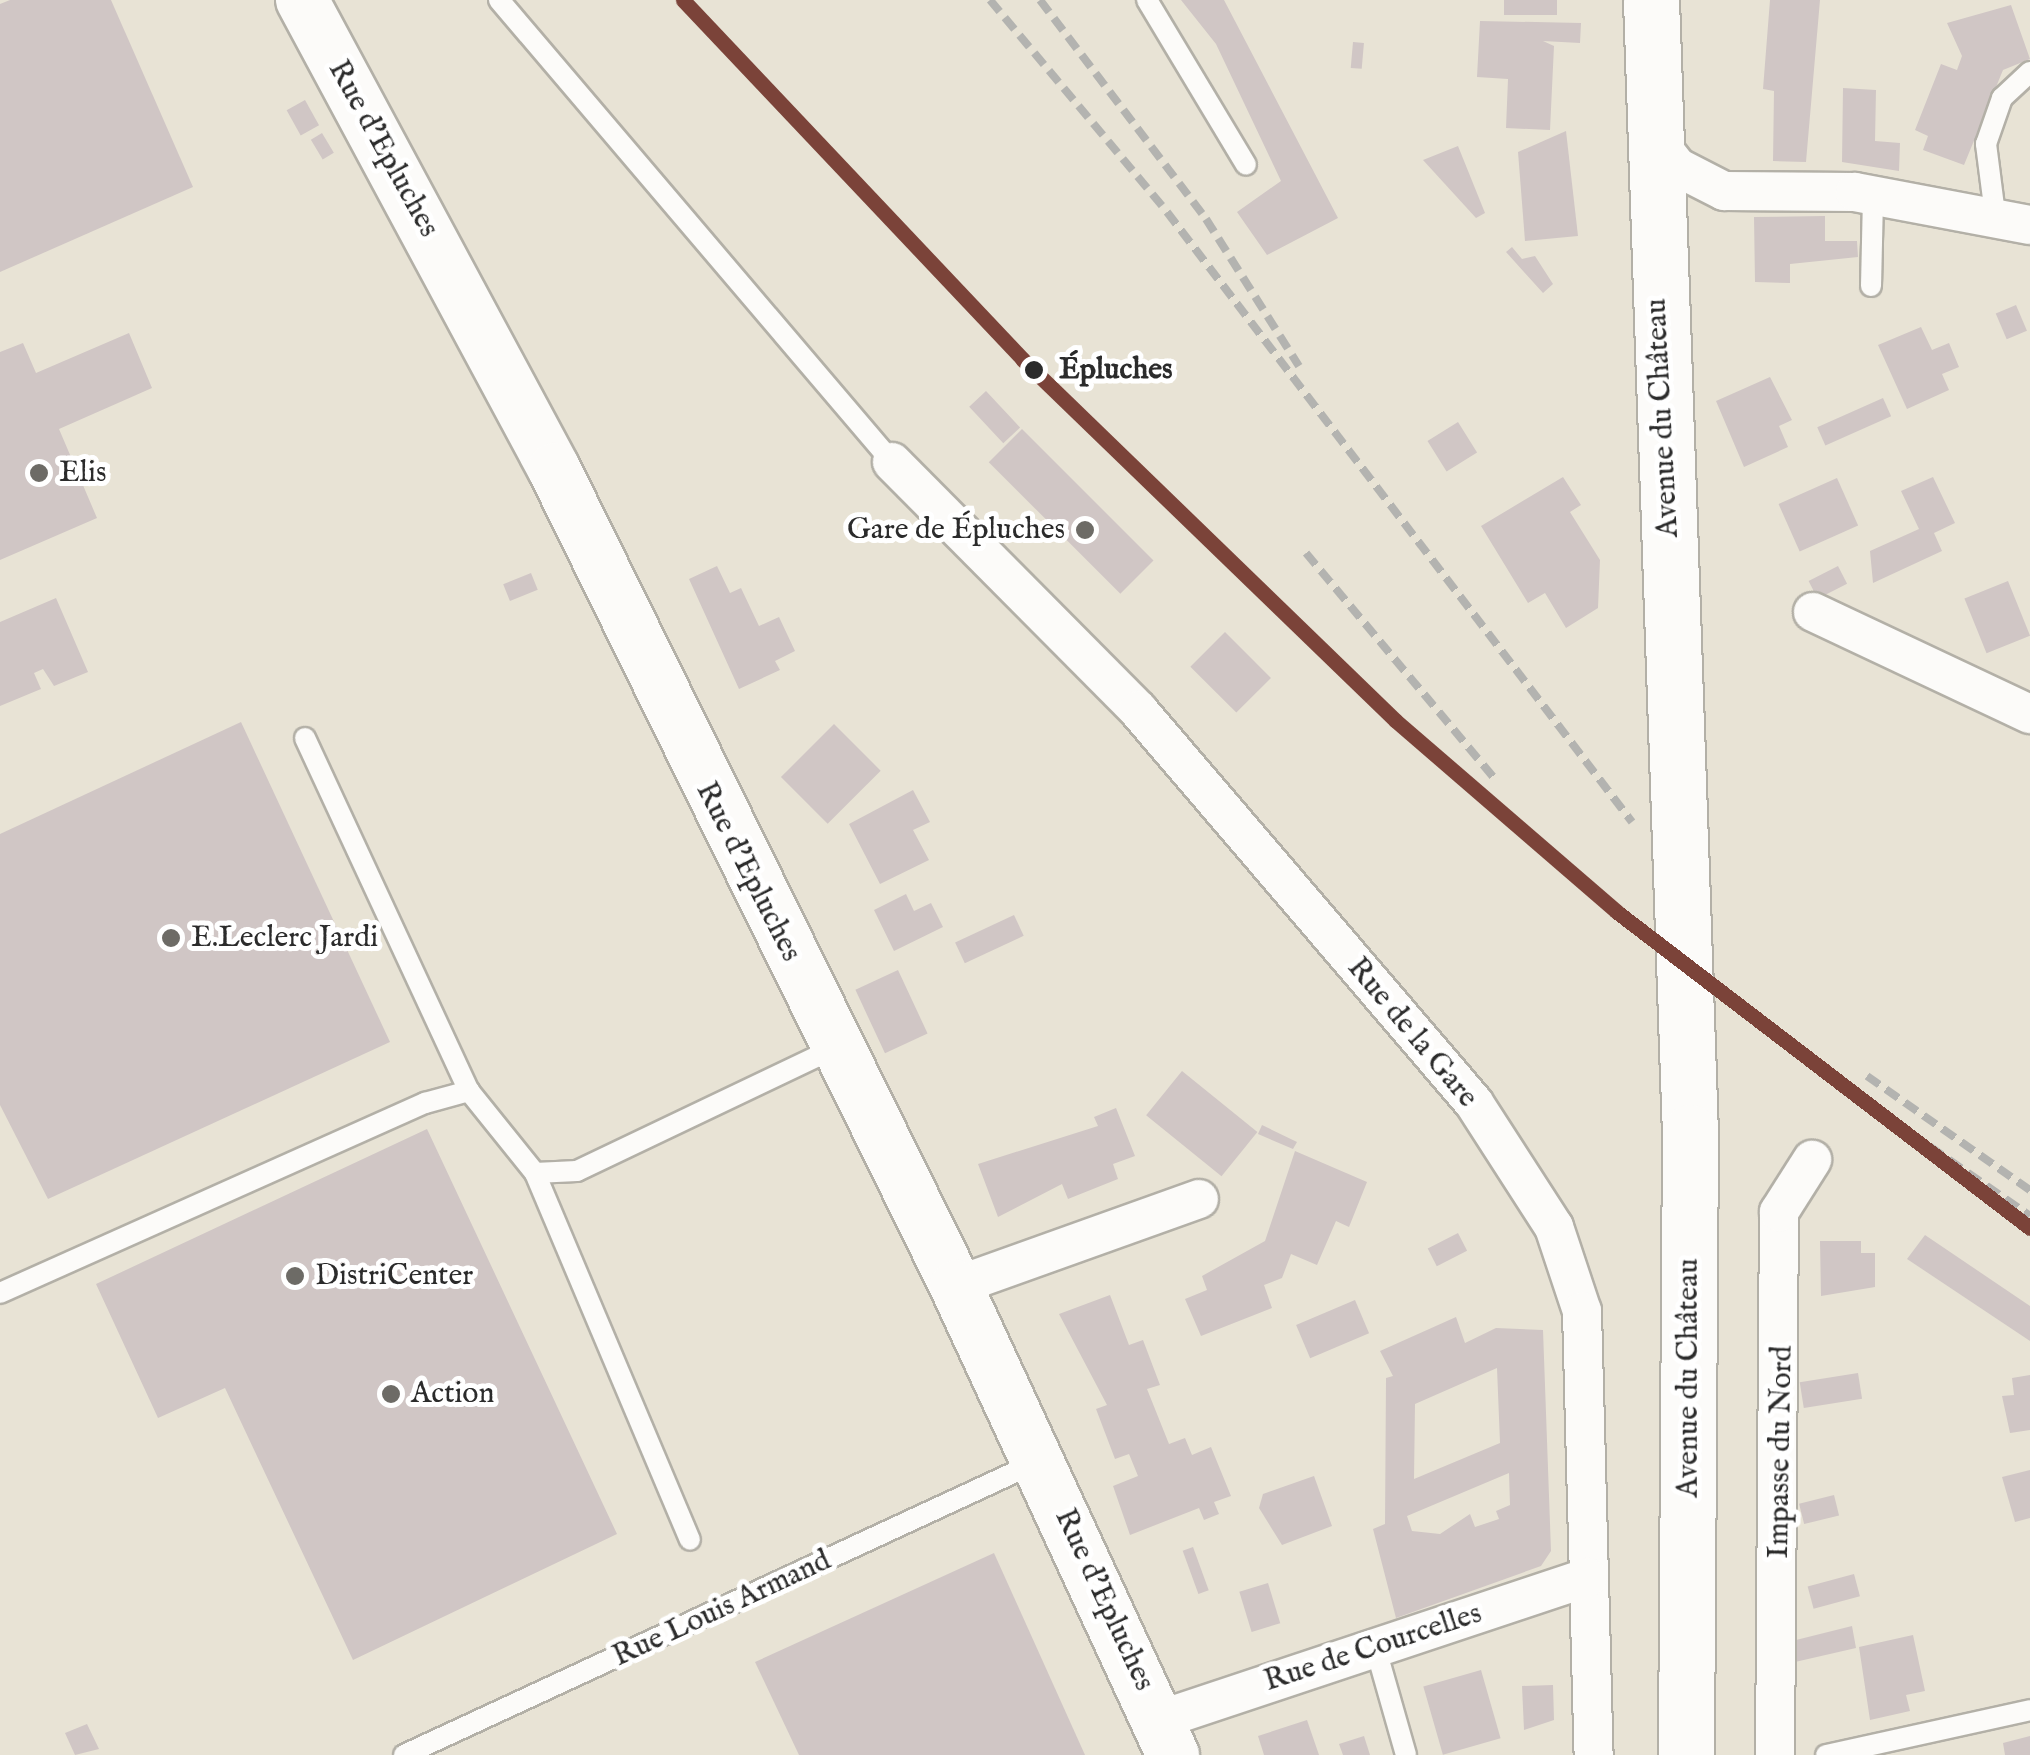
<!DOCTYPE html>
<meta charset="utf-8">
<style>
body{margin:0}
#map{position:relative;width:2030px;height:1755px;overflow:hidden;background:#e8e3d5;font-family:"IM FELL English",serif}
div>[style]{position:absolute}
.building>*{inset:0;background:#d0c6c5;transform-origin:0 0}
.roads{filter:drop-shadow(2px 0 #b3b0a7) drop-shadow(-2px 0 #b3b0a7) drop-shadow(0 2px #b3b0a7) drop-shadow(0 -2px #b3b0a7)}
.lane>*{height:20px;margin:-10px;padding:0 10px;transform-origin:10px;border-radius:10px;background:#fcfbf9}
.street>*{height:38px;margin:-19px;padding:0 19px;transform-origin:19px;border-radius:19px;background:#fcfbf9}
.secondary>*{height:52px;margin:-26px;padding:0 26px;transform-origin:26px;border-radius:26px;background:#fcfbf9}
.primary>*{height:55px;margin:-27.5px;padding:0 27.5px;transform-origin:27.5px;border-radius:27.5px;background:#fcfbf9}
.rail>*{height:8px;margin-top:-4px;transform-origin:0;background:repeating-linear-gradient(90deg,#b3b3b0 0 15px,transparent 0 23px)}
.rail-1>*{height:15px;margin:-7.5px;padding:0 7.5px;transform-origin:7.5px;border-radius:7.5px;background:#7b4339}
.dots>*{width:28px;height:28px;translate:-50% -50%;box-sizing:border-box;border:5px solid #fff;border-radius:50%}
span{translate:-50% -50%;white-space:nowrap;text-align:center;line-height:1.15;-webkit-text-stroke:10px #fff;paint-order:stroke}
.street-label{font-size:30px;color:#2b2b2b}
.stop-label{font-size:30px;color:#2b2b2b;font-weight:700}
.left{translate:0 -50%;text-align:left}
.poi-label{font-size:30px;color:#2b2b2b}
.right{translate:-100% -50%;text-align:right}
</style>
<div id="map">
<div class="building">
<div style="clip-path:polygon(10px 0,111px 0,193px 187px,0 272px,0 4px)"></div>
<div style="clip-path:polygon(1181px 0,1224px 0,1338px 218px,1267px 255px,1237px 212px,1281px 181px,1216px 44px)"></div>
<div style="left:1504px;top:0;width:53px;height:15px"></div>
<div style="clip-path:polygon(1770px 0,1820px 0,1806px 162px,1773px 161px,1774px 91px,1763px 89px)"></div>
<div style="clip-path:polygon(2011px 5px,2030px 59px,2003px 70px,1964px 165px,1923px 150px,1928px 136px,1915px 130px,1941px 64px,1957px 70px,1962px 56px,1947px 23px)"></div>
<div style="clip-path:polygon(1480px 21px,1581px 23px,1580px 43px,1543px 41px,1554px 46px,1550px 130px,1506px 128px,1508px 79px,1477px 77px)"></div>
<div style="left:1353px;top:42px;width:11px;height:26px;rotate:5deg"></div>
<div style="clip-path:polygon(1843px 88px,1876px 90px,1875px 141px,1900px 143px,1899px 171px,1842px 162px)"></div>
<div style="left:305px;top:100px;width:29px;height:21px;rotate:61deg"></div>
<div style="clip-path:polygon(1566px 131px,1578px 236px,1525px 241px,1518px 152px)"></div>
<div style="left:322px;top:133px;width:23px;height:13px;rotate:59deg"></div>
<div style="clip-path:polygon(1458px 146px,1485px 213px,1476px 218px,1423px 160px)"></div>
<div style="clip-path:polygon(1825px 216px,1825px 241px,1857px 241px,1858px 257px,1790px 264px,1790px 283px,1755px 282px,1754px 217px)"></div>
<div style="clip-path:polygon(1512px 247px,1522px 259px,1535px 256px,1553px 284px,1543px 293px,1506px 252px)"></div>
<div style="left:2016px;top:305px;width:28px;height:22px;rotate:67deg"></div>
<div style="clip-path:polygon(1921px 327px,1932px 350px,1949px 343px,1959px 367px,1942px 374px,1949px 390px,1907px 409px,1878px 345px)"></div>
<div style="clip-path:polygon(129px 333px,152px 388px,59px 429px,97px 518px,0 560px,0 352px,23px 343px,36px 373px)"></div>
<div style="clip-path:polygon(1770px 377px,1792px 420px,1779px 426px,1788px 447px,1744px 467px,1716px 401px)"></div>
<div style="left:986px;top:391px;width:50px;height:23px;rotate:47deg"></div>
<div style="left:1883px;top:398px;width:20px;height:72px;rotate:66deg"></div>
<div style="left:1458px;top:422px;width:36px;height:36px;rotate:58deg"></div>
<div style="left:1022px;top:429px;width:186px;height:47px;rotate:45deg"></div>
<div style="clip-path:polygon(1563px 477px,1581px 505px,1570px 512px,1600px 560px,1598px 608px,1566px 628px,1545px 593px,1528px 603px,1481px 526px)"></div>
<div style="clip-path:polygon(1933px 477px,1955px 523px,1934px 533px,1942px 551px,1873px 583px,1870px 551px,1919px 529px,1901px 491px)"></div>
<div style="left:1837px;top:478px;width:52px;height:64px;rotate:66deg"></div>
<div style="clip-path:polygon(717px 566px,730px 593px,741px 588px,759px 626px,779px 617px,795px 651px,775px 661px,780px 670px,739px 689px,689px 579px)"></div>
<div style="left:1838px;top:566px;width:20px;height:33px;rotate:63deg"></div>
<div style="left:531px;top:573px;width:18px;height:30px;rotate:68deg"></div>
<div style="left:2008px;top:581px;width:59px;height:47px;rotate:68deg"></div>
<div style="clip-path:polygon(56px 598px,88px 672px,54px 686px,43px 669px,34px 673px,41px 689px,0 706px,0 622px)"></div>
<div style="left:1225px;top:632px;width:65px;height:49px;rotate:45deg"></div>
<div style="clip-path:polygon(241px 722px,390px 1042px,48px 1199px,0 1105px,0 834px)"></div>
<div style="left:834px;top:724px;width:66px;height:75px;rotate:45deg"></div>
<div style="clip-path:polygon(913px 790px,930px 822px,913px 830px,929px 860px,880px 884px,849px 824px)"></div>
<div style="clip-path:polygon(906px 894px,914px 911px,931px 903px,943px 927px,894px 951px,874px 910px)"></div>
<div style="left:1014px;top:915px;width:23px;height:65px;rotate:65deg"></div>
<div style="left:898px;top:970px;width:70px;height:47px;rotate:65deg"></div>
<div style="left:1182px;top:1071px;width:97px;height:57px;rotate:39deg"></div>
<div style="clip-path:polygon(1116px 1108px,1135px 1156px,1113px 1164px,1118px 1179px,1068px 1199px,1062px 1184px,998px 1217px,978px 1164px,1098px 1126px,1094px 1117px)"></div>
<div style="clip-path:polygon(1262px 1125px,1297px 1142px,1293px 1149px,1258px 1134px)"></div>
<div style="clip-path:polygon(427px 1129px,617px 1534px,353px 1660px,225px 1388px,158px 1418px,96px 1284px)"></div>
<div style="clip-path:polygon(1295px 1151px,1367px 1182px,1349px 1227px,1336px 1221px,1317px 1265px,1291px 1254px,1282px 1278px,1264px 1285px,1272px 1308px,1201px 1336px,1185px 1299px,1207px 1290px,1202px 1276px,1265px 1241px)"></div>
<div style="left:1458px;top:1233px;width:20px;height:34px;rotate:63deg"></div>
<div style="clip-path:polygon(1925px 1235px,2030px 1306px,2030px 1341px,1907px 1259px)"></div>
<div style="clip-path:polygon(1820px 1241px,1861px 1241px,1861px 1253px,1875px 1253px,1875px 1287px,1821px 1296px)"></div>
<div style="clip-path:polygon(1110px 1295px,1129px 1345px,1143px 1340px,1160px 1385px,1147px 1389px,1169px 1444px,1185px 1438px,1192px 1455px,1211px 1447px,1231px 1496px,1214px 1502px,1219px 1514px,1204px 1520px,1199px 1508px,1130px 1535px,1113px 1486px,1138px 1476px,1129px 1454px,1115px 1459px,1096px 1409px,1107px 1405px,1059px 1314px)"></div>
<div style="left:1355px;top:1300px;width:36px;height:64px;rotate:67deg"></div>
<div style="clip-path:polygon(evenodd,1456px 1317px,1465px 1343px,1496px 1328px,1543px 1330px,1551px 1551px,1541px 1566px,1396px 1618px,1373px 1529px,1385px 1524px,1386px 1378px,1393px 1376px,1380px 1351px,1456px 1317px,1497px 1368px,1500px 1443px,1414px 1479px,1415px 1404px,1497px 1368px,1456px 1317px,1509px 1473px,1510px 1505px,1496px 1511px,1499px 1519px,1475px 1527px,1470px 1514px,1440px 1534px,1412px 1531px,1407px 1516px,1509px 1473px)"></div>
<div style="left:1858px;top:1373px;width:26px;height:59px;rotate:81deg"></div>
<div style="clip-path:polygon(2030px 1375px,2030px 1430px,2010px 1433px,2002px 1396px,2014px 1395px,2012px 1378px)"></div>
<div style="clip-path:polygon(2030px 1470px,2030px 1518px,2015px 1522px,2002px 1477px)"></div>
<div style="clip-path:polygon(1314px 1476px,1332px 1526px,1282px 1545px,1259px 1508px,1263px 1494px)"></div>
<div style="left:1834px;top:1495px;width:21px;height:36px;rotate:76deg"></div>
<div style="left:1193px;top:1547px;width:46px;height:11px;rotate:70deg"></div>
<div style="clip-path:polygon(994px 1553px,1085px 1755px,799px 1755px,755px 1662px)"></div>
<div style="left:1854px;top:1574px;width:23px;height:48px;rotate:75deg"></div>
<div style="left:1268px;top:1583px;width:42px;height:30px;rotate:73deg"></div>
<div style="clip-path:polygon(1852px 1626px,1856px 1648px,1795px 1662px,1796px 1640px)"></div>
<div style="clip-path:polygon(1913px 1635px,1925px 1691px,1906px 1695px,1910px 1711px,1870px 1720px,1859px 1647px)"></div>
<div style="left:1481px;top:1670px;width:71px;height:60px;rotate:74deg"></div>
<div style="clip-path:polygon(1553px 1685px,1554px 1720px,1524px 1730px,1522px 1686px)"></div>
<div style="clip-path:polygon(1307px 1720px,1319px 1755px,1264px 1755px,1258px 1736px)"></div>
<div style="clip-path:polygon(87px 1724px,99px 1749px,75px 1755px,65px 1733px)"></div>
<div style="clip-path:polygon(1364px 1736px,1370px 1755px,1343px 1755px,1339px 1744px)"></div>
<div style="clip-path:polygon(2030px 1736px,2030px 1755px,2005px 1755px,2003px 1743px)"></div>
</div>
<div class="roads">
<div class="lane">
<div style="left:499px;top:0;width:607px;rotate:49.61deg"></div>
<div style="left:1147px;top:0;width:192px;rotate:59deg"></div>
<div style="left:1996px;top:222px;width:79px;rotate:-97.3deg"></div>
<div style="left:1986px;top:144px;width:49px;rotate:-70.8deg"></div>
<div style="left:2002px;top:98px;width:38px;rotate:-43deg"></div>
<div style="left:1871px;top:286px;width:90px;rotate:-88.7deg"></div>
<div style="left:305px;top:738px;width:389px;rotate:65.1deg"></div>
<div style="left:535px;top:1173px;width:398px;rotate:67.1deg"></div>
<div style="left:0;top:1293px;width:466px;rotate:-24.1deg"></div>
<div style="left:425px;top:1103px;width:46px;rotate:-15.3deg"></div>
<div style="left:469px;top:1091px;width:105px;rotate:51.2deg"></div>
<div style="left:535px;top:1173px;width:42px;rotate:-2.7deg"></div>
<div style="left:577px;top:1171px;width:288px;rotate:-25.5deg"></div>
<div style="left:1375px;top:1646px;width:113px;rotate:74.1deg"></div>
<div style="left:404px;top:1755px;width:698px;rotate:-24.84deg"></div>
<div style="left:1826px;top:1755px;width:209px;rotate:-12.4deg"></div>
</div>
<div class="street">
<div style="left:1653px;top:136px;width:39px;rotate:52deg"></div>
<div style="left:1677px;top:167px;width:53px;rotate:27.1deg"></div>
<div style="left:1724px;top:191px;width:131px;rotate:0.4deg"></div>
<div style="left:1855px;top:192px;width:178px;rotate:10.7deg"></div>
<div style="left:892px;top:462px;width:349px;rotate:45.2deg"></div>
<div style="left:1138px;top:710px;width:517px;rotate:49.47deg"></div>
<div style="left:1474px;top:1103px;width:148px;rotate:57.2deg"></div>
<div style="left:1554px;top:1227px;width:89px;rotate:71.6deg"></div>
<div style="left:1582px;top:1311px;width:444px;rotate:88.5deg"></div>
<div style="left:1813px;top:612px;width:240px;rotate:25.2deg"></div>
<div style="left:956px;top:1286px;width:258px;rotate:-19.7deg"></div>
<div style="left:1159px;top:1720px;width:452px;rotate:-18.4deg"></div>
<div style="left:1775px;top:1755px;width:543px;rotate:-89.58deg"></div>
<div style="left:1779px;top:1212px;width:62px;rotate:-57.6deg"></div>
</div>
<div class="secondary">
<div style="left:302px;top:0;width:532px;rotate:61.75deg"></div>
<div style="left:554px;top:469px;width:911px;rotate:63.8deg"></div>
<div style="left:956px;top:1286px;width:517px;rotate:65.17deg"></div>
</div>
<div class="primary">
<div style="left:1651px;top:0;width:1133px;rotate:88.03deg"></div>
<div style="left:1690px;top:1132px;width:623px;rotate:90.37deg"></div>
</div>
</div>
<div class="rail">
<div style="left:990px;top:0;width:276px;rotate:50.1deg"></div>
<div style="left:1167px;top:212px;width:767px;rotate:52.68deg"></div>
<div style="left:1040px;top:0;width:275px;rotate:52.8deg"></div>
<div style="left:1206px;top:219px;width:174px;rotate:57.7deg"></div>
<div style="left:1306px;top:553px;width:296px;rotate:50.1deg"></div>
<div style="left:1867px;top:1076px;width:199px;rotate:35deg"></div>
<div style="left:1854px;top:1094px;width:214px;rotate:34.7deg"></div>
</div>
<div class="rail-1">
<div style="left:683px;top:0;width:494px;rotate:46.6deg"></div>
<div style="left:1022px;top:359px;width:520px;rotate:44.07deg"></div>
<div style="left:1396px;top:721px;width:292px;rotate:40.8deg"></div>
<div style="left:1617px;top:912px;width:520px;rotate:37.42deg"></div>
</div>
<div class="dots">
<div style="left:1034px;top:370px;background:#2b2b2b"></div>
<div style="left:39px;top:473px;background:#6d6b66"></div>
<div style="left:1085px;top:530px;background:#6d6b66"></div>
<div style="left:171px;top:938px;background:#6d6b66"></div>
<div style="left:295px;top:1276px;background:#6d6b66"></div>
<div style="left:391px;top:1394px;background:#6d6b66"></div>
</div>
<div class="street-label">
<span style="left:383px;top:149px;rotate:61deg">Rue d'Epluches</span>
<span style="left:1663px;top:418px;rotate:-93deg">Avenue du Château</span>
<span style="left:748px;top:872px;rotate:63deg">Rue d'Epluches</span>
<span style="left:1412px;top:1033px;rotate:50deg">Rue de la Gare</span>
<span style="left:1689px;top:1378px;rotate:-90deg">Avenue du Château</span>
<span style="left:1781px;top:1452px;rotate:-89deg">Impasse du Nord</span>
<span style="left:1104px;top:1600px;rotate:65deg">Rue d'Epluches</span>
<span style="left:722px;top:1609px;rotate:-25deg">Rue Louis Armand</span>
<span style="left:1373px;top:1648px;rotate:-18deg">Rue de Courcelles</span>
</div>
<div class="stop-label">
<span class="left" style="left:1059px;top:370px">Épluches</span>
</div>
<div class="poi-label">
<span class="left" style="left:59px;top:473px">Elis</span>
<span class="right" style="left:1065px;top:530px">Gare de Épluches</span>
<span class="left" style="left:191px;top:938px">E.Leclerc Jardi</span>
<span class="left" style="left:315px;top:1276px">DistriCenter</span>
<span class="left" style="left:411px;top:1394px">Action</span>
</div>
</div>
